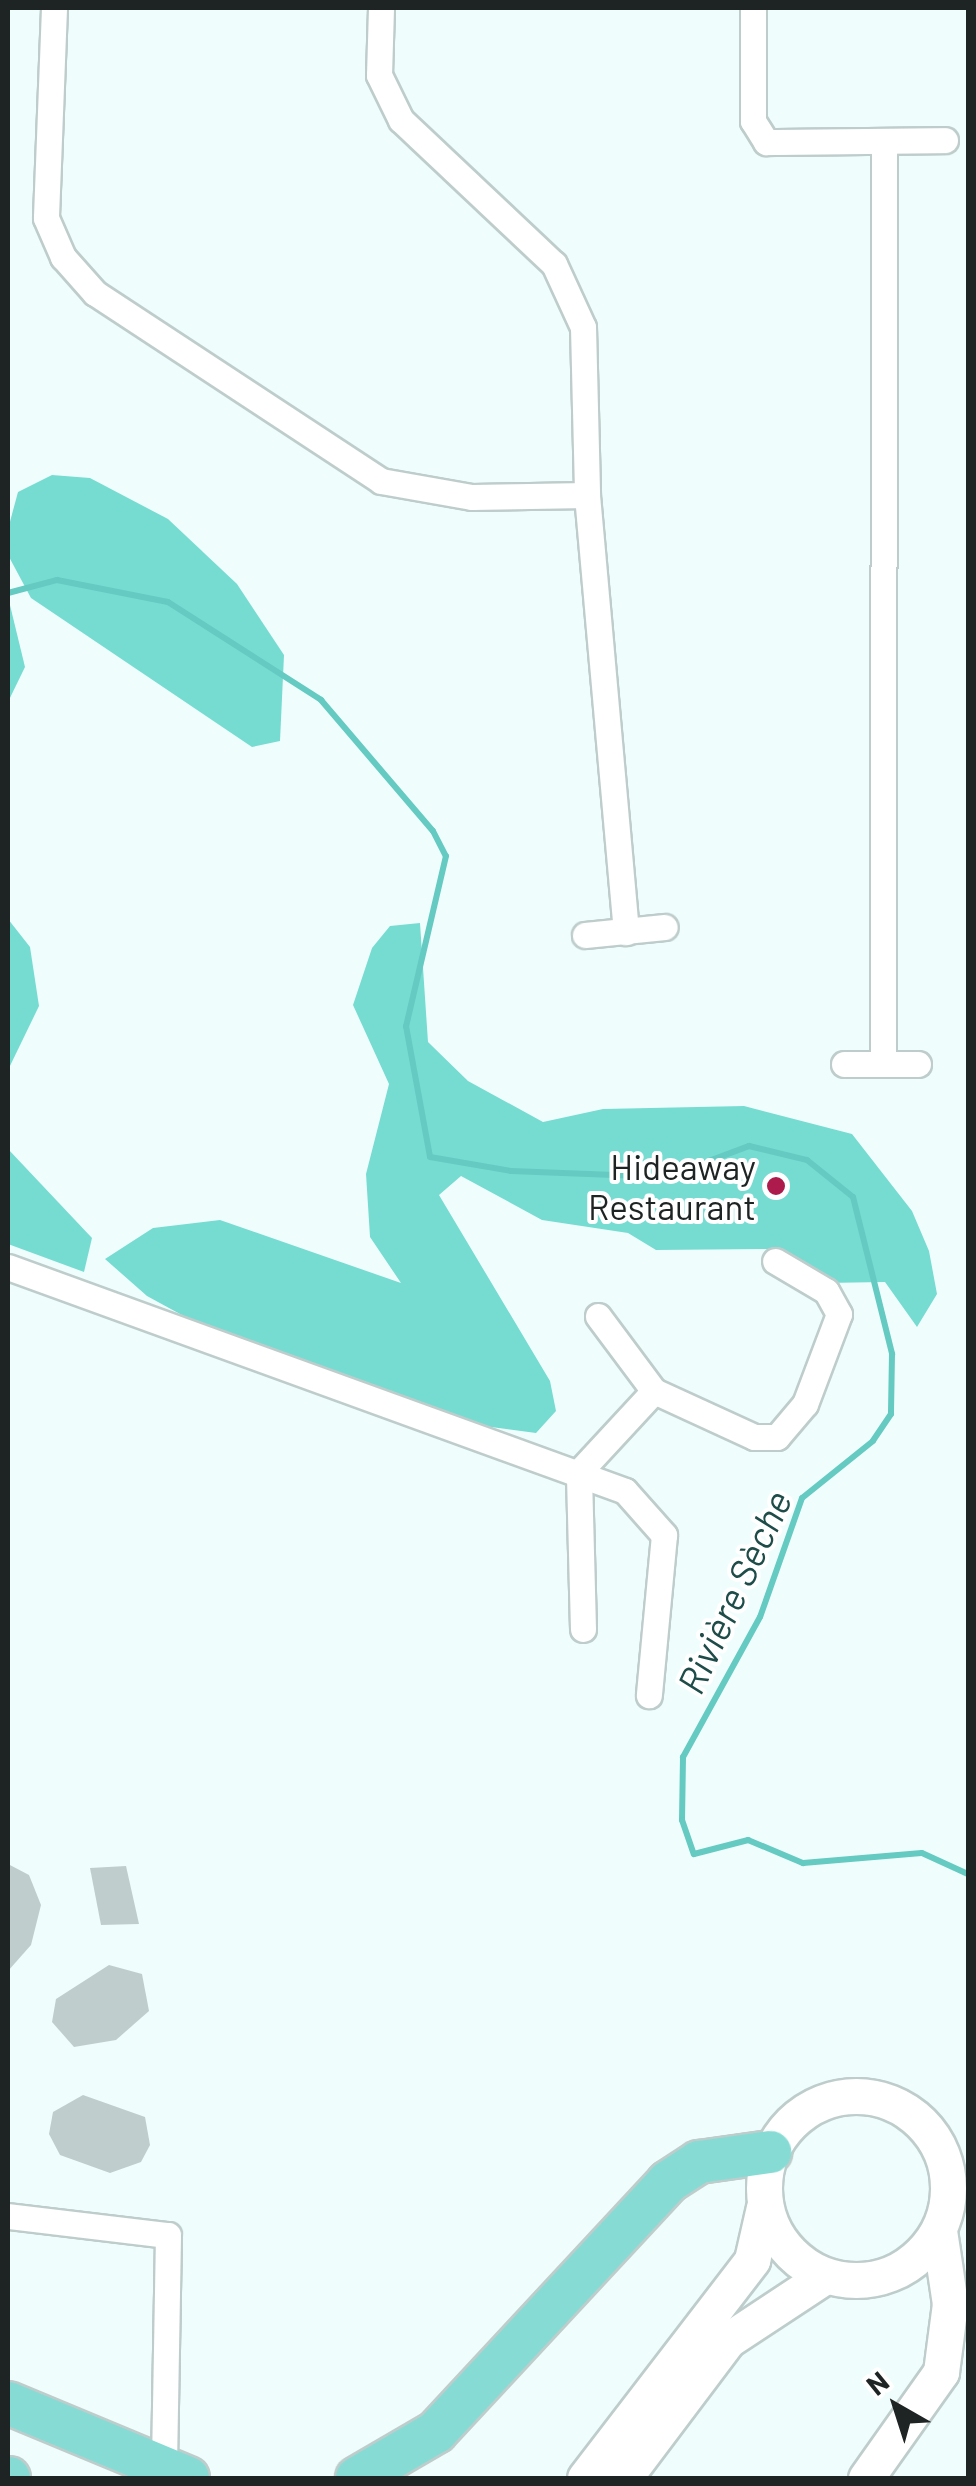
<!DOCTYPE html>
<meta charset="utf-8">
<style>
body{margin:0}
#map{position:relative;width:976px;height:2486px;overflow:hidden;background:#effefc;font-family:Barlow,sans-serif}
div>[style]{position:absolute}
.forest>*{inset:0;background:#76dcd2}
.stream>*{height:6px;margin:-3px;padding:0 3px;transform-origin:3px;border-radius:3px;background:#64cac2}
.building>*{inset:0;background:#bfcecc}
.roads{filter:drop-shadow(2px 0 #becdcb) drop-shadow(-2px 0 #becdcb) drop-shadow(0 2px #becdcb) drop-shadow(0 -2px #becdcb)}
.minor>*{height:25px;margin:-12.5px;padding:0 12.5px;transform-origin:12.5px;border-radius:12.5px;background:#fff}
.secondary>*{height:35px;margin:-17.5px;padding:0 17.5px;transform-origin:17.5px;border-radius:17.5px;background:#fff}
.secondary>.ring{margin:-17.5px;padding:0;box-sizing:content-box;background:none;border:35px solid #fff;border-radius:50%}
.trunk>*{height:42px;margin:-21px;padding:0 21px;transform-origin:21px;border-radius:21px;background:#86dcd4}
.dots>*{width:28px;height:28px;translate:-50% -50%;box-sizing:border-box;border:5px solid #fff;border-radius:50%}
span{translate:-50% -50%;white-space:nowrap;text-align:center;line-height:1.15;-webkit-text-stroke:8px #fff;paint-order:stroke}
.poi-label{font-size:35px;color:#1e2423}
.right{translate:-100% -50%;text-align:right}
.water-label{font-size:38px;color:#1e4c48;font-style:italic}
.frame{position:absolute;inset:0;border:10px solid #1e2423;pointer-events:none}
.north{position:absolute;left:846px;top:2356px;width:100px;height:100px;-webkit-text-stroke:8px #fff;paint-order:stroke;rotate:321deg;font-size:28px;font-weight:700;line-height:40px;text-align:center;color:#1e2423}
.north::after{content:'';display:block;margin:auto;width:35px;height:45px;background:#1e2423;clip-path:polygon(50% 0,100% 100%,50% 72%,0 100%)}
</style>
<div id="map">
<div class="forest">
<div style="clip-path:polygon(52px 475px,90px 478px,168px 519px,237px 584px,284px 655px,280px 741px,252px 747px,31px 598px,8px 555px,8px 529px,18px 492px)"></div>
<div style="clip-path:polygon(9px 601px,25px 667px,8px 702px,8px 602px)"></div>
<div style="clip-path:polygon(8px 919px,30px 947px,39px 1006px,8px 1070px)"></div>
<div style="clip-path:polygon(420px 923px,428px 1042px,468px 1081px,543px 1122px,603px 1109px,744px 1106px,852px 1134px,912px 1211px,929px 1251px,937px 1294px,917px 1327px,885px 1282px,825px 1283px,777px 1249px,656px 1250px,628px 1233px,542px 1220px,461px 1176px,439px 1195px,550px 1381px,556px 1411px,536px 1433px,476px 1425px,224px 1338px,147px 1296px,105px 1259px,153px 1228px,220px 1220px,401px 1283px,370px 1237px,366px 1174px,389px 1084px,353px 1005px,372px 948px,390px 926px)"></div>
<div style="clip-path:polygon(8px 1149px,92px 1238px,84px 1272px,8px 1244px)"></div>
</div>
<div class="stream">
<div style="left:8px;top:593px;width:51px;rotate:-14.9deg"></div>
<div style="left:57px;top:580px;width:113px;rotate:11.2deg"></div>
<div style="left:168px;top:602px;width:182px;rotate:32.6deg"></div>
<div style="left:321px;top:700px;width:172px;rotate:49.5deg"></div>
<div style="left:433px;top:831px;width:28px;rotate:63deg"></div>
<div style="left:446px;top:856px;width:175px;rotate:103.2deg"></div>
<div style="left:406px;top:1026px;width:133px;rotate:79.6deg"></div>
<div style="left:430px;top:1157px;width:82px;rotate:9.8deg"></div>
<div style="left:511px;top:1171px;width:155px;rotate:2.2deg"></div>
<div style="left:666px;top:1177px;width:89px;rotate:-20.5deg"></div>
<div style="left:749px;top:1146px;width:60px;rotate:13.6deg"></div>
<div style="left:807px;top:1160px;width:59px;rotate:38.8deg"></div>
<div style="left:853px;top:1197px;width:162px;rotate:76deg"></div>
<div style="left:892px;top:1354px;width:60px;rotate:91deg"></div>
<div style="left:891px;top:1414px;width:32px;rotate:124deg"></div>
<div style="left:873px;top:1441px;width:91px;rotate:141.2deg"></div>
<div style="left:802px;top:1498px;width:126px;rotate:109.4deg"></div>
<div style="left:760px;top:1617px;width:160px;rotate:118.8deg"></div>
<div style="left:683px;top:1757px;width:63px;rotate:90.9deg"></div>
<div style="left:682px;top:1820px;width:36px;rotate:71deg"></div>
<div style="left:694px;top:1854px;width:56px;rotate:-14.5deg"></div>
<div style="left:748px;top:1840px;width:60px;rotate:22.7deg"></div>
<div style="left:803px;top:1863px;width:119px;rotate:-4.8deg"></div>
<div style="left:922px;top:1853px;width:51px;rotate:24.5deg"></div>
</div>
<div class="building">
<div style="clip-path:polygon(8px 1864px,29px 1875px,41px 1905px,31px 1945px,8px 1971px)"></div>
<div style="clip-path:polygon(126px 1866px,139px 1924px,101px 1925px,90px 1868px)"></div>
<div style="clip-path:polygon(109px 1965px,142px 1974px,149px 2011px,116px 2040px,74px 2047px,52px 2022px,56px 1999px)"></div>
<div style="clip-path:polygon(83px 2095px,145px 2117px,150px 2145px,141px 2162px,110px 2173px,60px 2155px,49px 2134px,53px 2112px)"></div>
</div>
<div class="roads">
<div class="minor">
<div style="left:54px;top:8px;width:210px;rotate:92.2deg"></div>
<div style="left:46px;top:218px;width:43px;rotate:66.4deg"></div>
<div style="left:63px;top:257px;width:48px;rotate:48.4deg"></div>
<div style="left:95px;top:293px;width:342px;rotate:33.3deg"></div>
<div style="left:381px;top:481px;width:92px;rotate:10deg"></div>
<div style="left:472px;top:497px;width:115px;rotate:-1deg"></div>
<div style="left:381px;top:8px;width:67px;rotate:91.7deg"></div>
<div style="left:379px;top:75px;width:50px;rotate:63.9deg"></div>
<div style="left:401px;top:120px;width:210px;rotate:43.3deg"></div>
<div style="left:554px;top:264px;width:69px;rotate:65.3deg"></div>
<div style="left:583px;top:327px;width:168px;rotate:88.6deg"></div>
<div style="left:587px;top:495px;width:439px;rotate:84.9deg"></div>
<div style="left:753px;top:8px;width:113px;rotate:90deg"></div>
<div style="left:753px;top:121px;width:25px;rotate:58deg"></div>
<div style="left:766px;top:142px;width:179px;rotate:-0.6deg"></div>
<div style="left:585px;top:935px;width:80px;rotate:-5.7deg"></div>
<div style="left:844px;top:1064px;width:74px"></div>
<div style="left:883px;top:1064px;width:921px;rotate:-89.94deg"></div>
<div style="left:8px;top:1267px;width:656px;rotate:19.95deg"></div>
<div style="left:625px;top:1491px;width:59px;rotate:48.4deg"></div>
<div style="left:664px;top:1535px;width:161px;rotate:95.4deg"></div>
<div style="left:598px;top:1316px;width:94px;rotate:53.3deg"></div>
<div style="left:654px;top:1391px;width:110px;rotate:24.7deg"></div>
<div style="left:754px;top:1437px;width:23px"></div>
<div style="left:777px;top:1437px;width:43px;rotate:-49.7deg"></div>
<div style="left:805px;top:1404px;width:96px;rotate:-69.3deg"></div>
<div style="left:839px;top:1314px;width:26px;rotate:-119deg"></div>
<div style="left:826px;top:1291px;width:59px;rotate:-149.5deg"></div>
<div style="left:583px;top:1629px;width:157px;rotate:-91.5deg"></div>
<div style="left:579px;top:1472px;width:110px;rotate:-47.2deg"></div>
<div style="left:8px;top:2216px;width:161px;rotate:6.8deg"></div>
<div style="left:168px;top:2235px;width:233px;rotate:91deg"></div>
</div>
<div class="secondary">
<div class="ring" style="left:764px;top:2096px;width:149px;height:149px"></div>
<div style="left:585px;top:2478px;width:275px;rotate:-52.5deg"></div>
<div style="left:752px;top:2260px;width:54px;rotate:-77.2deg"></div>
<div style="left:624px;top:2478px;width:173px;rotate:-53deg"></div>
<div style="left:728px;top:2340px;width:116px;rotate:-33.4deg"></div>
<div style="left:866px;top:2478px;width:130px;rotate:-54.7deg"></div>
<div style="left:941px;top:2372px;width:69px;rotate:-82.5deg"></div>
<div style="left:950px;top:2304px;width:75px;rotate:-98.5deg"></div>
</div>
<div class="trunk">
<div style="left:8px;top:2403px;width:195px;rotate:22.6deg"></div>
<div style="left:8px;top:2478px;width:1px"></div>
<div style="left:357px;top:2478px;width:91px;rotate:-30.2deg"></div>
<div style="left:436px;top:2432px;width:341px;rotate:-47.1deg"></div>
<div style="left:668px;top:2182px;width:37px;rotate:-33deg"></div>
<div style="left:699px;top:2162px;width:72px;rotate:-8deg"></div>
</div>
</div>
<div class="dots">
<div style="left:776px;top:1186px;background:#ad1b4d"></div>
</div>
<div class="poi-label">
<span class="right" style="left:756px;top:1186px">Hideaway<br>Restaurant</span>
</div>
<div class="water-label">
<span style="left:734px;top:1592px;rotate:-65deg">Rivière Sèche</span>
</div>
<div class="frame"></div>
<div class="north">N</div>
</div>
